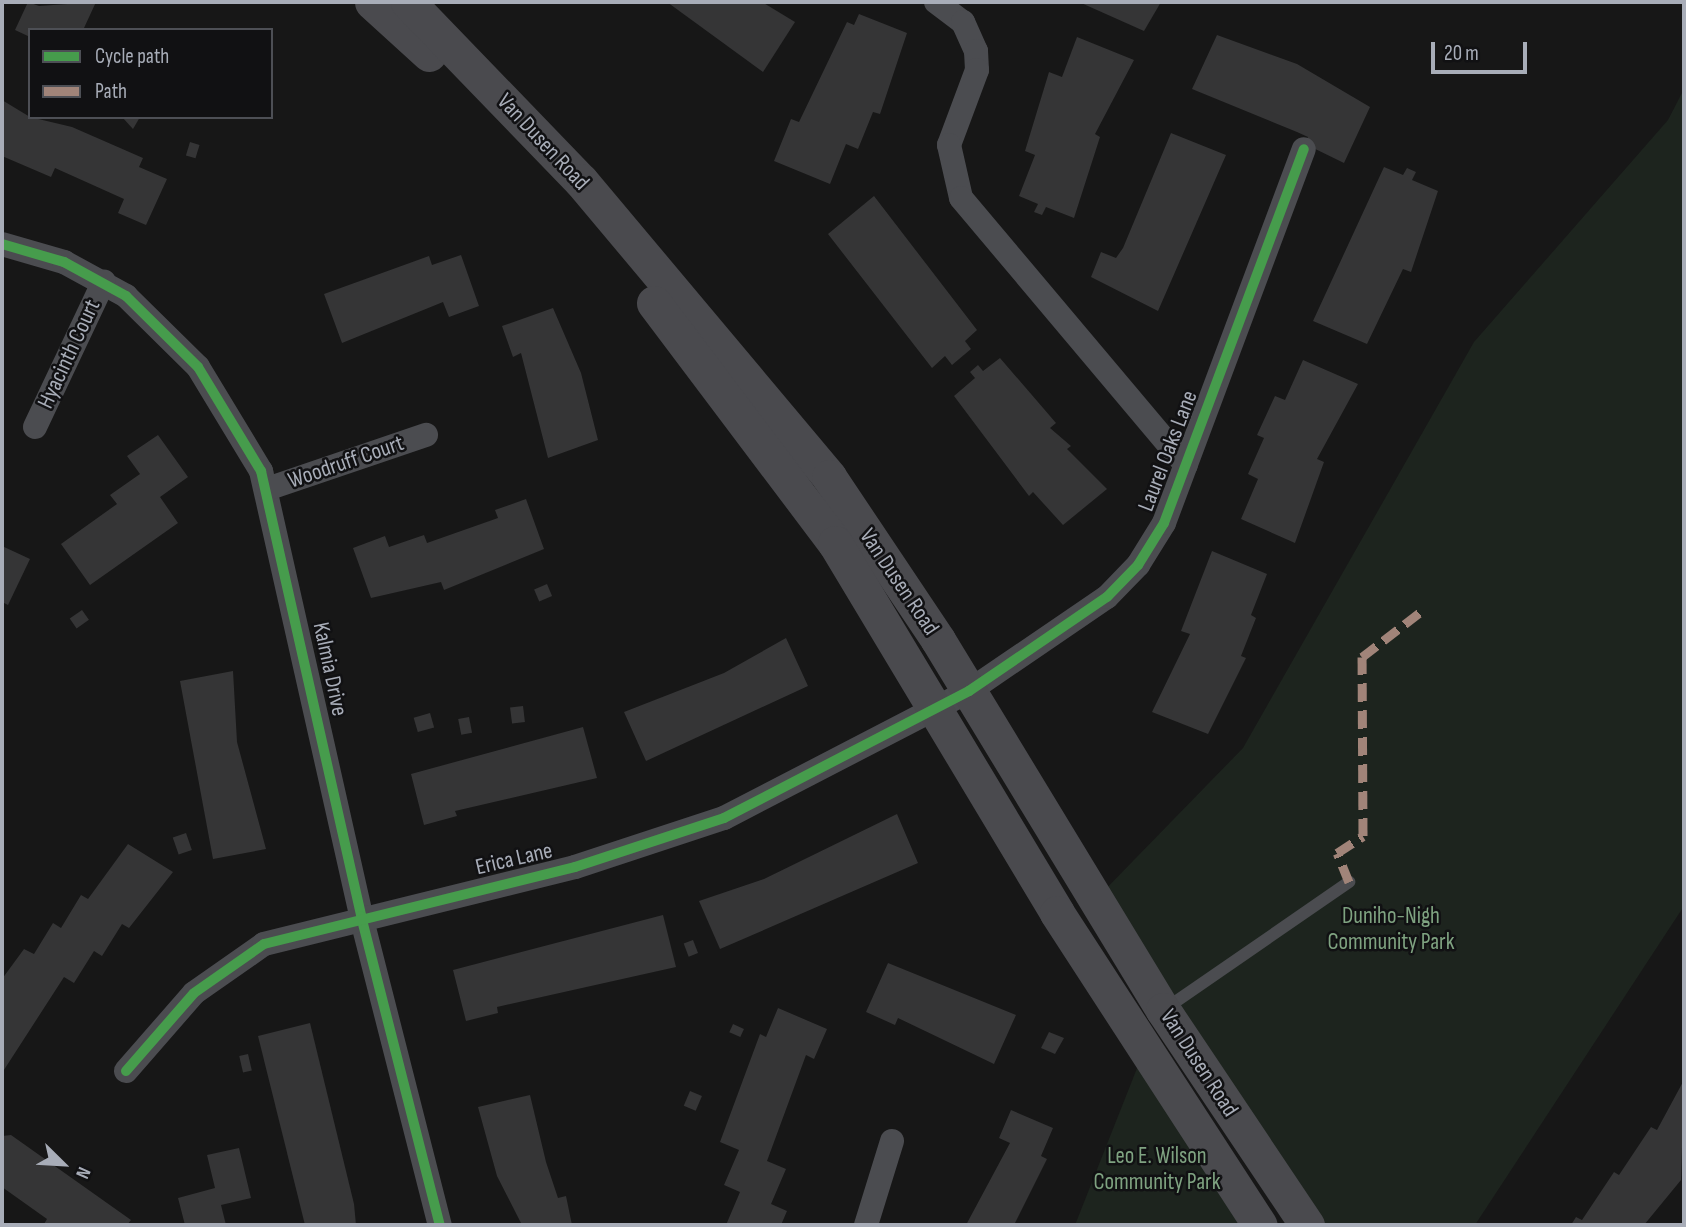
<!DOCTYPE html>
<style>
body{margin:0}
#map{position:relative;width:1686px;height:1227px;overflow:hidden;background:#171717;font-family:"Sofia Sans Condensed",sans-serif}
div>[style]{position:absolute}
.green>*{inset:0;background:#1d241e}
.building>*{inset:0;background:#353536;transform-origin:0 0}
.lane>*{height:12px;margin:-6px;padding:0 6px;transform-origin:6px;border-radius:6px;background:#4b4c50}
.street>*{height:24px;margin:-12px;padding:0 12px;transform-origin:12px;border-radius:12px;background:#4b4c50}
.secondary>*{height:35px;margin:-17.5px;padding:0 17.5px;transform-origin:17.5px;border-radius:17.5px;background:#4a4a4e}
.quiet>*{height:9px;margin-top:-4.5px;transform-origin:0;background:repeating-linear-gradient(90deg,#a18479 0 18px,transparent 0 27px)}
.cycleway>*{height:10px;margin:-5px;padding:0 5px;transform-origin:5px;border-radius:5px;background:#469c4c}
span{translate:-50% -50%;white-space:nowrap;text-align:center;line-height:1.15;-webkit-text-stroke:5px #111113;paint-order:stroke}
.street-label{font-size:23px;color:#a8adb8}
.park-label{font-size:23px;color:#7fa381}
.frame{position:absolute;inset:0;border:4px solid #a8adb8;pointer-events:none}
.legend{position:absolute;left:28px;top:28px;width:245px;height:91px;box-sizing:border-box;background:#111113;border:2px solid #4d4f55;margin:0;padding:9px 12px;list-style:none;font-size:21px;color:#a8adb8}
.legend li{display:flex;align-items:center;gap:14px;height:35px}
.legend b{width:35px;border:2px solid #4d4f55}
.north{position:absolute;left:28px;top:1129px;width:70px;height:70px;-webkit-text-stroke:5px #111113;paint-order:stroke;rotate:114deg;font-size:19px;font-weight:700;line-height:28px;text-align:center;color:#a8adb8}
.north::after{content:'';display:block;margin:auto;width:24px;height:32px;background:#a8adb8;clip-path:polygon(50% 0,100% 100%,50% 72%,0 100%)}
.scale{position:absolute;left:1431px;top:42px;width:96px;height:32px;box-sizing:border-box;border:4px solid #a8adb8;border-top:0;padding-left:9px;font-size:21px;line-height:24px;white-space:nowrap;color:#a8adb8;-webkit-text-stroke:5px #111113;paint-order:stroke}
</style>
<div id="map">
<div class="green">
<div style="clip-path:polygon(1684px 89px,1684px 906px,1475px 1225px,1307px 1225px,1096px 899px,1243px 748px,1474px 342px,1668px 120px)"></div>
<div style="clip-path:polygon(1145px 1048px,1258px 1225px,1075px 1225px)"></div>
</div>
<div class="building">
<div style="clip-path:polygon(28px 2px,39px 6px,96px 2px,84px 28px,30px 30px,30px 37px,15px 30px)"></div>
<div style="clip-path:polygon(667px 2px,762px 2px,795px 22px,763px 72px)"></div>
<div style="clip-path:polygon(1079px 2px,1161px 2px,1144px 31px)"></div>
<div style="clip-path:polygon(859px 14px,907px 33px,880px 114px,873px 112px,858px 149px,846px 144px,830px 184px,774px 161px,791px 119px,799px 122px,847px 22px,854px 25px)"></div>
<div style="clip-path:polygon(1217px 35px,1297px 64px,1370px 107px,1344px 163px,1305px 144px,1308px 137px,1297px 132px,1192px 89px)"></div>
<div style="clip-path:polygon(1077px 37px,1134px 60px,1095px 134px,1100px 137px,1074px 218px,1046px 207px,1042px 215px,1034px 212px,1038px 204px,1019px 196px,1035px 155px,1025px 151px,1049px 72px,1062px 77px)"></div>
<div style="clip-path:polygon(2px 100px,30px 117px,72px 127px,143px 158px,139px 167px,167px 179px,146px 225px,118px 213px,124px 199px,55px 168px,51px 177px,2px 156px)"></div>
<div style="clip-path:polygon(122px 117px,140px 117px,133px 129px)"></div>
<div style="clip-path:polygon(1171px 133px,1226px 155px,1158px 311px,1091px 277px,1101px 252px,1116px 258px,1123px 248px)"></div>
<div style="left:190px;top:142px;width:10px;height:14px;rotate:17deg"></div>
<div style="clip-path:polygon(1384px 167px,1403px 175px,1407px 168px,1416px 172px,1412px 180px,1438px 191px,1411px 272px,1403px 269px,1367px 344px,1313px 321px)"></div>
<div style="clip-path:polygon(874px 196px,977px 330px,965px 341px,971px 349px,952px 365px,945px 356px,932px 368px,828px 234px)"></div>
<div style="clip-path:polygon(461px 255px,479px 306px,449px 317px,443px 302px,342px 343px,324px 294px,429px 256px,432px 265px)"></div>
<div style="clip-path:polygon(553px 308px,581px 373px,598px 440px,548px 458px,521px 353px,513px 357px,502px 326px)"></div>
<div style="clip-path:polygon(1000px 358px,1056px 423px,1050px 428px,1071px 446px,1067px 449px,1107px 489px,1063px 525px,1033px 492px,1029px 496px,954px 396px,975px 378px,970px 372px,978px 365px,983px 371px)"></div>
<div style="clip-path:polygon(1303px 360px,1358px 384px,1317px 459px,1324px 462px,1295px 543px,1241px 519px,1258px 479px,1248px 474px,1264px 438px,1257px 435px,1275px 396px,1285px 400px)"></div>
<div style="clip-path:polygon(158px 435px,188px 477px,160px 497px,178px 523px,90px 585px,61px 544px,117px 504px,110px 495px,140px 474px,127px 456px)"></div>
<div style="clip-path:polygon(526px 499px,544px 549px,444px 590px,441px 582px,371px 598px,353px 548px,385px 536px,389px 547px,424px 535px,427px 543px,498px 518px,495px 510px)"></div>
<div style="clip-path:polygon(2px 546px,30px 559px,8px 605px,2px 602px)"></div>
<div style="clip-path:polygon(1212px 551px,1267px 574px,1251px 615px,1256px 618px,1241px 656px,1246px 658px,1208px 734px,1152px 712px,1190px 634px,1181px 631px)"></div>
<div style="left:547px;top:584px;width:13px;height:14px;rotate:67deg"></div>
<div style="left:82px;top:610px;width:12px;height:15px;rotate:55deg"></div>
<div style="clip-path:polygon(786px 638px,808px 686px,646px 761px,624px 712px,724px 673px)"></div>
<div style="clip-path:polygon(233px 671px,237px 742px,266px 849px,213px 859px,180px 681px)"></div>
<div style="left:523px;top:706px;width:16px;height:13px;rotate:83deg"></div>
<div style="left:430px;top:713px;width:15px;height:17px;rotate:74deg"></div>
<div style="left:469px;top:717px;width:16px;height:11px;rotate:79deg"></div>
<div style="clip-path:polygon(583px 727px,597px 778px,455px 811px,457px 816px,424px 825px,411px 774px)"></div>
<div style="clip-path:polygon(897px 814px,918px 863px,720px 949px,699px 901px,764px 879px)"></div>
<div style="left:186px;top:833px;width:18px;height:14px;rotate:71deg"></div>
<div style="clip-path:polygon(128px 844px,173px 872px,129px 928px,122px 924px,102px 956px,94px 951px,74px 983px,64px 977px,2px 1073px,2px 979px,24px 949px,34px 954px,53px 923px,61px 928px,81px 895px,88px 899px)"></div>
<div style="clip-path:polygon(663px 915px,676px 967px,497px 1007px,498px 1013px,466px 1021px,453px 970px)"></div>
<div style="left:693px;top:940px;width:14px;height:10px;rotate:69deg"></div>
<div style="clip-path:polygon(888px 963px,1016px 1015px,994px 1064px,898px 1018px,895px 1025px,866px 1012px)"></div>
<div style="clip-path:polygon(778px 1008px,827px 1029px,814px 1059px,806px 1055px,767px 1161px,786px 1169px,771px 1204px,787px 1211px,781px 1225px,726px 1225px,740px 1192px,724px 1185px,739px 1150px,720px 1142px,760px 1034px,766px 1037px)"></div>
<div style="clip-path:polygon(310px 1023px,354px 1204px,356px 1225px,305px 1225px,258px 1036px)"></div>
<div style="left:733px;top:1024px;width:12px;height:9px;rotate:24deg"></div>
<div style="clip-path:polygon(1049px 1032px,1064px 1038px,1055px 1054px,1041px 1048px)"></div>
<div style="left:248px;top:1054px;width:17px;height:9px;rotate:77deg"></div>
<div style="clip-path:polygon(1684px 1080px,1681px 1180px,1644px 1225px,1571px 1225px,1576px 1217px,1582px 1220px,1614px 1172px,1619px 1175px,1651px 1127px,1657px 1130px)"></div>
<div style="left:690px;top:1091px;width:13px;height:16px;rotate:23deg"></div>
<div style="clip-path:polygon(530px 1095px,546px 1162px,558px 1198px,566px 1196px,572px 1225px,522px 1225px,497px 1176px,478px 1107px)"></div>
<div style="clip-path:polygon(1011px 1110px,1053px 1128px,1041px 1156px,1047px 1159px,1014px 1225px,966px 1225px,1010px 1143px,999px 1138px)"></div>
<div style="clip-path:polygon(11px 1135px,131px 1220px,127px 1225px,44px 1224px,47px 1219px,2px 1187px,2px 1136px)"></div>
<div style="clip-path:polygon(239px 1148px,251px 1198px,221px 1205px,226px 1225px,185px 1225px,178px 1198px,215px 1188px,207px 1155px)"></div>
</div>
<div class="lane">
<div style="left:1165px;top:1009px;width:224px;rotate:-34.6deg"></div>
</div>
<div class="street">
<div style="left:936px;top:2px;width:34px;rotate:37deg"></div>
<div style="left:963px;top:22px;width:32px;rotate:66deg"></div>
<div style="left:976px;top:51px;width:19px;rotate:87deg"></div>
<div style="left:977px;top:70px;width:80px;rotate:110.5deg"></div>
<div style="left:949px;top:145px;width:54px;rotate:77.2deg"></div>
<div style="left:961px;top:198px;width:349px;rotate:49.9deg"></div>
<div style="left:2px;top:244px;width:65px;rotate:16.2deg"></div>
<div style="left:64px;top:262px;width:71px;rotate:28.7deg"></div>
<div style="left:126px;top:296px;width:101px;rotate:44.6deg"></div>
<div style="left:198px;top:367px;width:122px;rotate:58.8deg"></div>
<div style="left:261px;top:471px;width:456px;rotate:77.3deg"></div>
<div style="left:361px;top:916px;width:319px;rotate:75.7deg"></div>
<div style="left:35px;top:427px;width:161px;rotate:-64.7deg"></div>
<div style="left:267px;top:489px;width:168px;rotate:-18.8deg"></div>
<div style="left:126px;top:1071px;width:103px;rotate:-48.9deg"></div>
<div style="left:194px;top:993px;width:85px;rotate:-35deg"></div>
<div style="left:264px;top:944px;width:320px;rotate:-13.9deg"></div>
<div style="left:575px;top:867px;width:157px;rotate:-18.2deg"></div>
<div style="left:724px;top:818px;width:276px;rotate:-27.4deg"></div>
<div style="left:969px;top:691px;width:167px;rotate:-34.3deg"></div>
<div style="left:1107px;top:597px;width:45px;rotate:-45.9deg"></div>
<div style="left:1138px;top:565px;width:49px;rotate:-58.2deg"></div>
<div style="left:1164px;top:523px;width:399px;rotate:-69.5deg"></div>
<div style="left:866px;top:1225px;width:88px;rotate:-72.8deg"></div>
</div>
<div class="secondary">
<div style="left:372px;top:2px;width:77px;rotate:42.4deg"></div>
<div style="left:408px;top:2px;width:249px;rotate:46deg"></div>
<div style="left:581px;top:181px;width:386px;rotate:50deg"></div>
<div style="left:829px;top:477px;width:196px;rotate:56.2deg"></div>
<div style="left:938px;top:640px;width:433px;rotate:58.7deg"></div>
<div style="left:1163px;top:1010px;width:259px;rotate:56.2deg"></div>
<div style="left:654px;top:303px;width:301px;rotate:53deg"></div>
<div style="left:835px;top:543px;width:431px;rotate:59deg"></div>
<div style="left:1057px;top:913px;width:372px;rotate:57deg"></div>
</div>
<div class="quiet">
<div style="left:1349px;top:882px;width:31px;rotate:-112deg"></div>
<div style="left:1337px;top:853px;width:31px;rotate:-33deg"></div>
<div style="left:1363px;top:836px;width:179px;rotate:-90.3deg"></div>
<div style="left:1362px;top:657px;width:77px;rotate:-37.6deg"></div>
</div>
<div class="cycleway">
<div style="left:2px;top:244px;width:65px;rotate:16.2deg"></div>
<div style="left:64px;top:262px;width:71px;rotate:28.7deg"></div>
<div style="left:126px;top:296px;width:101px;rotate:44.6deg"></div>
<div style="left:198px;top:367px;width:122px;rotate:58.8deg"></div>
<div style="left:261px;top:471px;width:456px;rotate:77.3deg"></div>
<div style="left:361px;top:916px;width:319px;rotate:75.7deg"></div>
<div style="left:126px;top:1071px;width:103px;rotate:-48.9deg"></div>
<div style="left:194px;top:993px;width:85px;rotate:-35deg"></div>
<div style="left:264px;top:944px;width:320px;rotate:-13.9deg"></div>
<div style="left:575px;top:867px;width:157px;rotate:-18.2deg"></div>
<div style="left:724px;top:818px;width:276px;rotate:-27.4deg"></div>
<div style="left:969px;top:691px;width:167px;rotate:-34.3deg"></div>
<div style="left:1107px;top:597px;width:45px;rotate:-45.9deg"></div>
<div style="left:1138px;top:565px;width:49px;rotate:-58.2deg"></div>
<div style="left:1164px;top:523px;width:399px;rotate:-69.5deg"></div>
</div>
<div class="street-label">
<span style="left:543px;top:142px;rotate:47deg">Van Dusen Road</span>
<span style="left:69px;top:354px;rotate:-65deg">Hyacinth Court</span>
<span style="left:1168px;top:451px;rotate:-69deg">Laurel Oaks Lane</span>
<span style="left:346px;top:462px;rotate:-19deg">Woodruff Court</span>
<span style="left:899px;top:582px;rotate:56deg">Van Dusen Road</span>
<span style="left:330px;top:669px;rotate:78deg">Kalmia Drive</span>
<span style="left:514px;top:859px;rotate:-13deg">Erica Lane</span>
<span style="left:1199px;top:1063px;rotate:57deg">Van Dusen Road</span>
</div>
<div class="park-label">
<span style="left:1391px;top:929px">Duniho-Nigh<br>Community Park</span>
<span style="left:1157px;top:1169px">Leo E. Wilson<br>Community Park</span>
</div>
<div class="frame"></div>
<ul class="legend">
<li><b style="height:9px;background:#469c4c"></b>Cycle path</li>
<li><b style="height:9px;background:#a18479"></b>Path</li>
</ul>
<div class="north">N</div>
<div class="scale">20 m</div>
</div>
